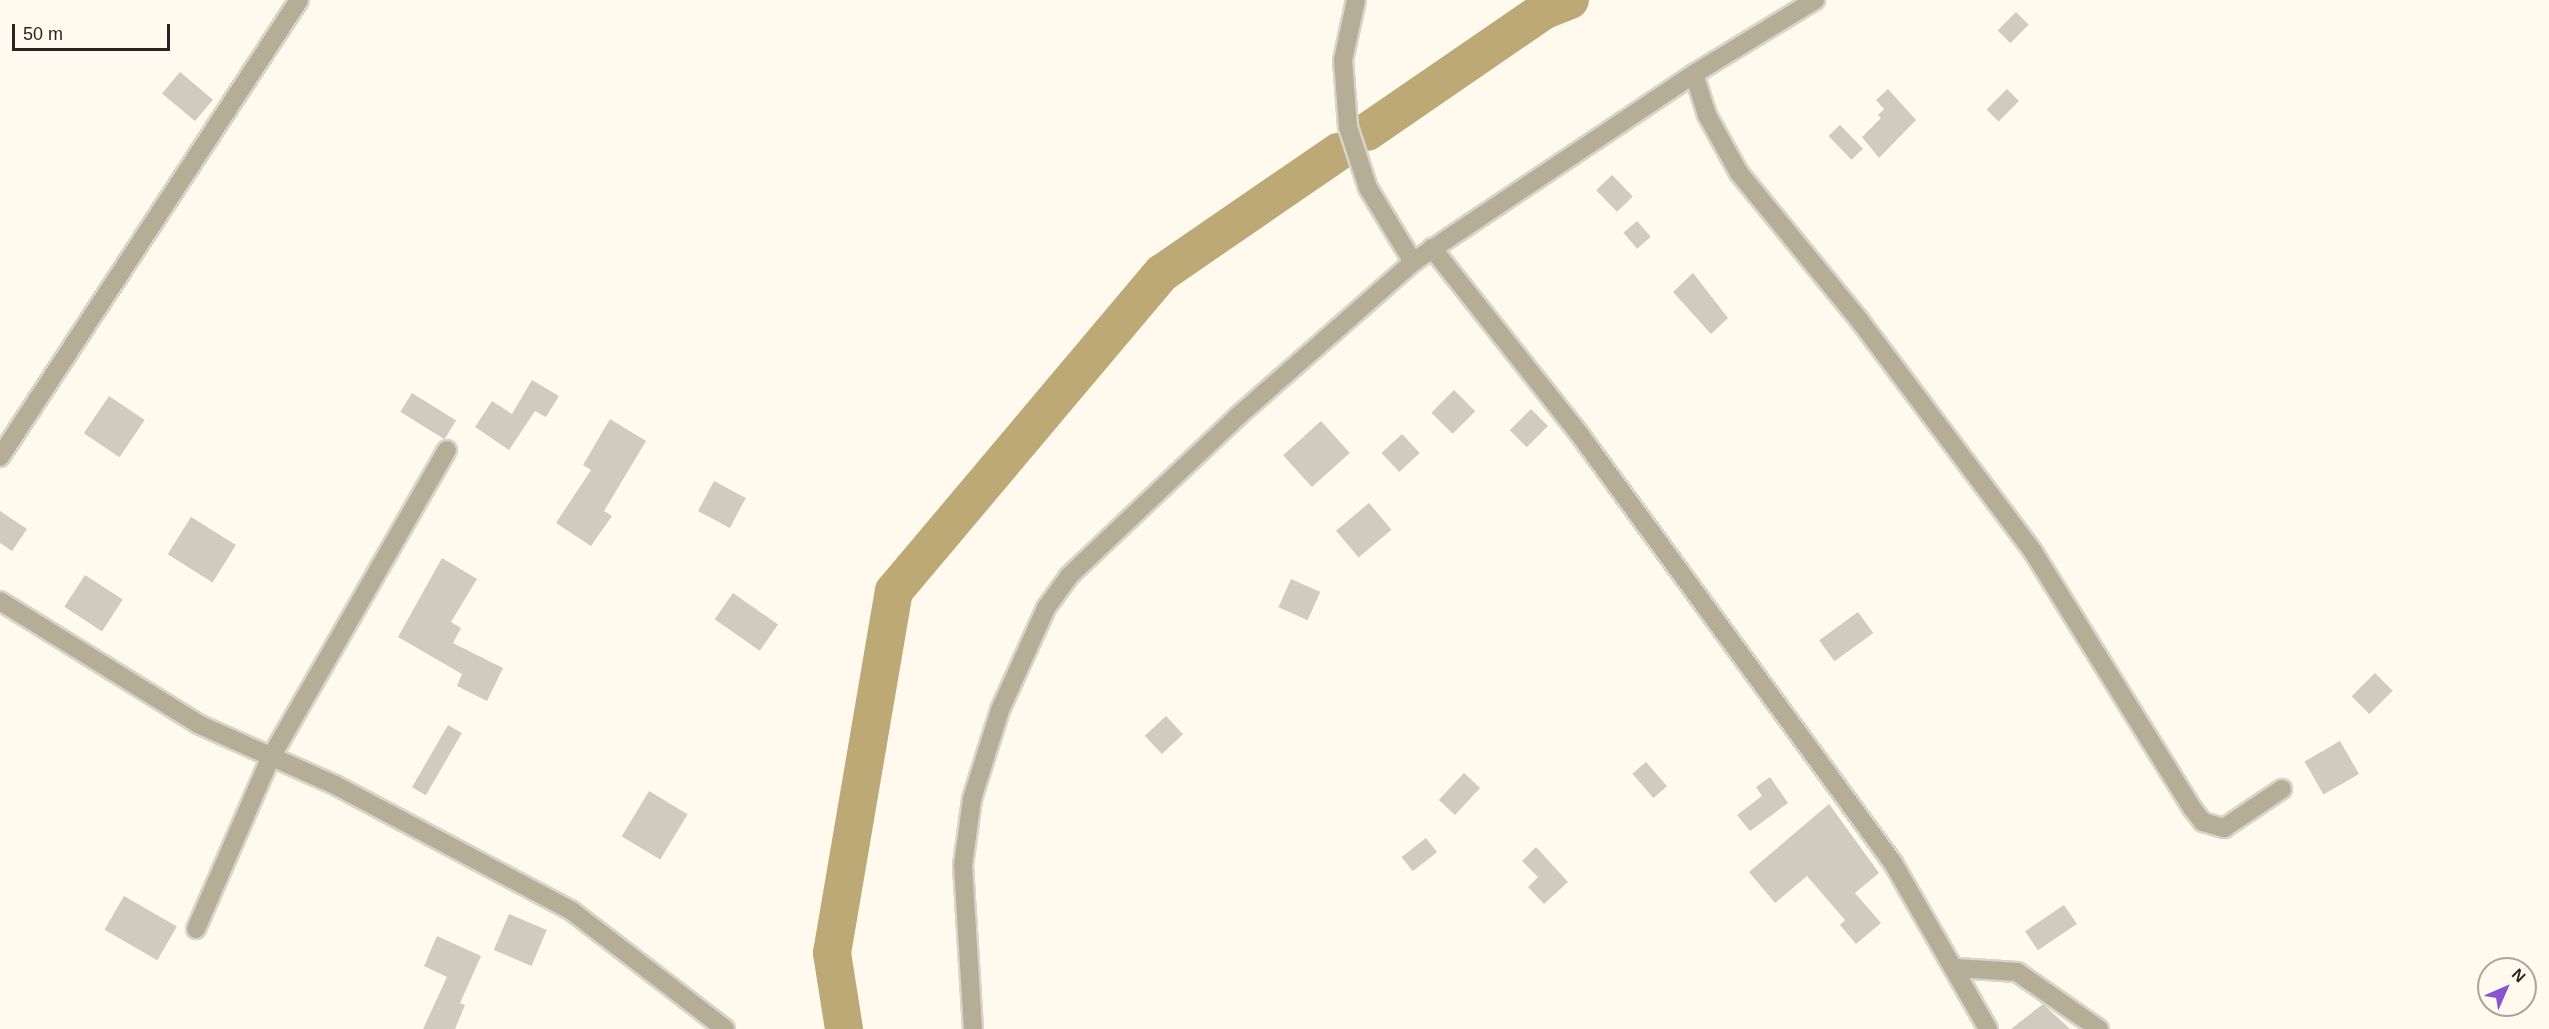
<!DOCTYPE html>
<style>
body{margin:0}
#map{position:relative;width:2549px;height:1029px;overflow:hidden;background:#fffaed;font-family:Helvetica,sans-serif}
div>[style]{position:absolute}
.river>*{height:38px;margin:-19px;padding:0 19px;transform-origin:19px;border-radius:19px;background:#bca975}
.building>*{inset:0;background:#d0cbbe;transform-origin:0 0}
.roads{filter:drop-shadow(2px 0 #d8d4c8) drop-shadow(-2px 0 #d8d4c8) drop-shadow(0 2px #d8d4c8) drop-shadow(0 -2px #d8d4c8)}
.street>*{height:18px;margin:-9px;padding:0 9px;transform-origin:9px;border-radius:9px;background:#b5ad96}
span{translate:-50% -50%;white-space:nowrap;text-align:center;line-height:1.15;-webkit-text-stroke:5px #fffaed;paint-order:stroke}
.north{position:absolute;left:2477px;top:957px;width:60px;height:60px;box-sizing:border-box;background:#fffaed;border:2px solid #a9a59b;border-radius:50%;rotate:45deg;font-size:16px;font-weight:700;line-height:24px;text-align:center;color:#272520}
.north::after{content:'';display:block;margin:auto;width:21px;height:27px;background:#8955ce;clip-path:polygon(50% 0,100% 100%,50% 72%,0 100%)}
.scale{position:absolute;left:12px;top:24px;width:158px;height:27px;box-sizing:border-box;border:3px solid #272520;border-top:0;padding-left:8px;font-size:18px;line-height:21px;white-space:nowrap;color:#272520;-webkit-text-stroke:4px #fffaed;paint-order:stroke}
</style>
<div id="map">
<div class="river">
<div style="left:1367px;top:132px;width:214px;rotate:-34.5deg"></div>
<div style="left:1543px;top:11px;width:29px;rotate:-22deg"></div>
<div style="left:844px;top:1029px;width:77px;rotate:-99deg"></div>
<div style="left:832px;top:953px;width:367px;rotate:-80.3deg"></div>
<div style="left:894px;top:591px;width:416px;rotate:-49.9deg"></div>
<div style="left:1162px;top:273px;width:214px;rotate:-34.5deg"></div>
</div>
<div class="building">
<div style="left:2016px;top:12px;width:18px;height:26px;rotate:45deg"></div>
<div style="left:180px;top:72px;width:43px;height:28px;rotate:40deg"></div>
<div style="clip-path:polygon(1888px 89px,1916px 120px,1879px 158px,1862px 137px,1881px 118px,1878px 115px,1884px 109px,1876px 100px)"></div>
<div style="left:2007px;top:89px;width:17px;height:29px;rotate:45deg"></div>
<div style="left:1840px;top:125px;width:33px;height:16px;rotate:46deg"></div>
<div style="left:1612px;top:175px;width:30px;height:22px;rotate:46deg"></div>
<div style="left:1637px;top:221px;width:21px;height:18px;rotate:49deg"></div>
<div style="clip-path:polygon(1693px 273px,1728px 318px,1711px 334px,1673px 292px)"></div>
<div style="clip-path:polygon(532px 380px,559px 396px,546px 417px,535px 411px,509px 450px,475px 427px,492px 401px,512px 414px)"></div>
<div style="left:1454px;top:390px;width:30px;height:32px;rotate:45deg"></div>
<div style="left:412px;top:393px;width:52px;height:22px;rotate:32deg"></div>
<div style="left:109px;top:396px;width:43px;height:45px;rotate:34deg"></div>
<div style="left:1531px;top:409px;width:24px;height:30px;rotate:45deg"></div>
<div style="clip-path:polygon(610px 419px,646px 441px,604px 511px,612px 516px,591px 546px,556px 523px,591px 470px,583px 465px)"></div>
<div style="left:1321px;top:421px;width:43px;height:51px;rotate:48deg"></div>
<div style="left:1402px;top:434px;width:26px;height:28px;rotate:47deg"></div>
<div style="left:714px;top:481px;width:36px;height:34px;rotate:28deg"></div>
<div style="left:1369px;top:503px;width:35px;height:43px;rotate:50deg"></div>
<div style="clip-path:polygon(0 511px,27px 529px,12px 551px,0 543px)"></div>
<div style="left:191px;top:517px;width:53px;height:44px;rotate:32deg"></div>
<div style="clip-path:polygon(442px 558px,477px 579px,451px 622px,461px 628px,453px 643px,503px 668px,487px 701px,457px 686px,462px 674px,398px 637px)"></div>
<div style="left:85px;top:575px;width:45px;height:38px;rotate:33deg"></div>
<div style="left:1291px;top:579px;width:32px;height:31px;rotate:24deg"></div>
<div style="left:733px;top:593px;width:55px;height:32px;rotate:35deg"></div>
<div style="left:1858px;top:612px;width:26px;height:48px;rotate:54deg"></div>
<div style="left:2375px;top:673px;width:25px;height:33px;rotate:45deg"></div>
<div style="left:1166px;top:716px;width:25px;height:29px;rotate:47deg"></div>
<div style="left:448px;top:725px;width:16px;height:72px;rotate:30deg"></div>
<div style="left:2340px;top:741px;width:38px;height:41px;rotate:60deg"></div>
<div style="left:1646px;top:762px;width:32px;height:18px;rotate:49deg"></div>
<div style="left:1464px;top:773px;width:22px;height:37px;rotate:43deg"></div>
<div style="clip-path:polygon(1770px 777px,1788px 803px,1750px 831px,1737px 815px,1762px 796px,1756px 787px)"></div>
<div style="left:649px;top:791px;width:45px;height:53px;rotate:31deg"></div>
<div style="clip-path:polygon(1829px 804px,1879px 873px,1855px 893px,1881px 923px,1856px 944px,1840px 925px,1845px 920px,1807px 876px,1775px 903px,1749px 872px)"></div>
<div style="left:1426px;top:838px;width:18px;height:31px;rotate:52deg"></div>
<div style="clip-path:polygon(1536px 847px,1568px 882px,1544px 904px,1528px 887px,1538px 877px,1522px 861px)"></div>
<div style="left:124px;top:896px;width:61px;height:39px;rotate:30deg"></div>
<div style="left:2064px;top:905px;width:23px;height:47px;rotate:56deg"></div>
<div style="left:509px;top:914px;width:41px;height:39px;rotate:23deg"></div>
<div style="clip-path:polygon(437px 936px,481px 956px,460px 1003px,465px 1005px,455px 1029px,423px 1029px,447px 977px,424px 966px)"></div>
<div style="clip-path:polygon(2043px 1004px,2070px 1029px,2011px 1029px)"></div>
</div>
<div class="roads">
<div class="street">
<div style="left:1356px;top:0;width:61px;rotate:102.2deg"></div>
<div style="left:1343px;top:60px;width:67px;rotate:85.7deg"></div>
<div style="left:1348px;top:127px;width:64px;rotate:71.8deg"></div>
<div style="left:1368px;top:188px;width:87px;rotate:58.7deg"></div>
<div style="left:1694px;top:74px;width:43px;rotate:72.4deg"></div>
<div style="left:1707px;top:115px;width:66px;rotate:61.1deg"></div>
<div style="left:1739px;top:173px;width:191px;rotate:50.7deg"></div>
<div style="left:1860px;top:321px;width:286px;rotate:53.1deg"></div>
<div style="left:2032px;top:550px;width:304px;rotate:58.2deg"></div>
<div style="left:2192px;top:808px;width:18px;rotate:52deg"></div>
<div style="left:2203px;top:822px;width:22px;rotate:16deg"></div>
<div style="left:2224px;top:828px;width:70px;rotate:-33.9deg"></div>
<div style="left:1432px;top:248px;width:238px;rotate:51.6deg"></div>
<div style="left:1580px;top:435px;width:530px;rotate:53.82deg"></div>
<div style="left:1893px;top:863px;width:191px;rotate:60.2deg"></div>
<div style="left:0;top:457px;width:546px;rotate:-56.8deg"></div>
<div style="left:0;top:601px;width:233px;rotate:31.8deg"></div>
<div style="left:198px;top:724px;width:150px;rotate:24deg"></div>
<div style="left:335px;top:785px;width:268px;rotate:28deg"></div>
<div style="left:572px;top:911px;width:193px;rotate:37.6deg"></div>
<div style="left:196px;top:929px;width:185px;rotate:-66.5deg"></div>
<div style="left:270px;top:759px;width:356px;rotate:-60.2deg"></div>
<div style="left:1957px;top:968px;width:60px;rotate:3.8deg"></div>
<div style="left:2017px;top:972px;width:100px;rotate:34.8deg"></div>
<div style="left:973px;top:1029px;width:164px;rotate:-93.5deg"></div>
<div style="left:963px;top:865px;width:67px;rotate:-82.2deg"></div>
<div style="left:972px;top:799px;width:93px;rotate:-72.5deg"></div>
<div style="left:1000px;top:710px;width:112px;rotate:-65.7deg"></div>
<div style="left:1046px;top:608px;width:39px;rotate:-54deg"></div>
<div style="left:1069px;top:576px;width:233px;rotate:-43.4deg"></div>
<div style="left:1238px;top:416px;width:233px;rotate:-41.3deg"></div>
<div style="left:1413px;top:262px;width:338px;rotate:-33.8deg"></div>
<div style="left:1694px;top:74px;width:142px;rotate:-31.4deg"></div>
</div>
</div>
<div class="north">N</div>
<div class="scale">50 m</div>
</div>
